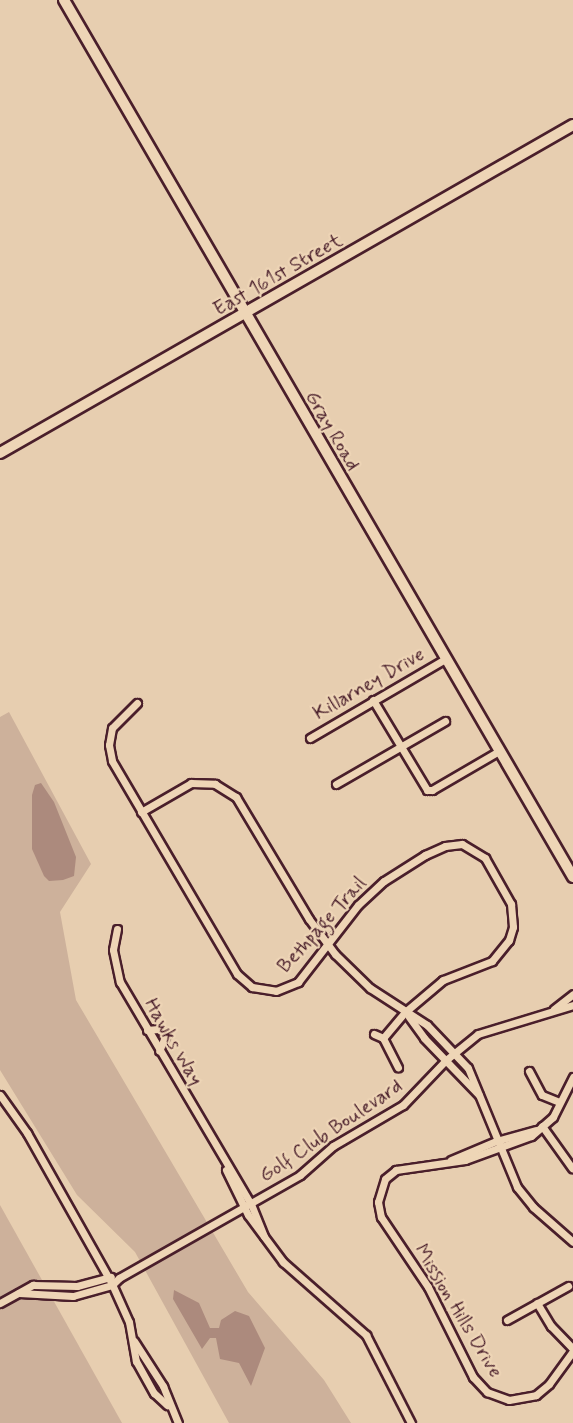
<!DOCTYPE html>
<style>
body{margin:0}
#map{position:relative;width:573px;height:1423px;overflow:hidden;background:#e7ceb0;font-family:Mynerve,sans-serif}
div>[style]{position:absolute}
.green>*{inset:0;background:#cdb19b}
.water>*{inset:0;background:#ac8a7d}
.roads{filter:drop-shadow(2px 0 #4a1f2b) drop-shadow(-2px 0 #4a1f2b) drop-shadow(0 2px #4a1f2b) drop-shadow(0 -2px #4a1f2b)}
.street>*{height:7px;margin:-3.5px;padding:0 3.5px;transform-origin:3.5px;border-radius:3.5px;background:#eed5b6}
.secondary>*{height:10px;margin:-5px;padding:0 5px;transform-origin:5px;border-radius:5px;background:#eed5b6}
span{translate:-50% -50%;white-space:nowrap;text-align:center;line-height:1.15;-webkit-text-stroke:4.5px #eed5b6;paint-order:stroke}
.street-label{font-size:20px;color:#4a1f2b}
</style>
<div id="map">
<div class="green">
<div style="clip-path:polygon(9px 712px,91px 864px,60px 912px,76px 1000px,248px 1292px,324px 1380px,351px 1423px,229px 1423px,135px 1252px,77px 1195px,0 1070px,0 717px)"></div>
<div style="clip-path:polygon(0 1205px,122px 1423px,0 1423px)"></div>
</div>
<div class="water">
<div style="clip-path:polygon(41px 783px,54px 802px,76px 857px,74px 876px,63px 880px,49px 881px,44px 876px,32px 849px,32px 795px,35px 785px)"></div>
<div style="clip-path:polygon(174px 1290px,199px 1303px,210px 1328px,219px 1328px,221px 1320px,235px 1311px,249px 1316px,265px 1348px,251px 1386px,239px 1363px,220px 1359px,216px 1338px,210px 1338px,202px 1349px,173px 1299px)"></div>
</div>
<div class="roads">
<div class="street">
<div style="left:373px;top:700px;width:105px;rotate:59deg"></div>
<div style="left:427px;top:790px;width:5px"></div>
<div style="left:432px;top:790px;width:78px;rotate:-30.2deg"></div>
<div style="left:137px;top:703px;width:35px;rotate:135deg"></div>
<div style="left:112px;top:728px;width:17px;rotate:100deg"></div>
<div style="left:109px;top:745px;width:16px;rotate:79deg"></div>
<div style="left:112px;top:761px;width:247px;rotate:59.6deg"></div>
<div style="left:237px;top:974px;width:20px;rotate:41deg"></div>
<div style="left:252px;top:987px;width:24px;rotate:9deg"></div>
<div style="left:276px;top:991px;width:24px;rotate:-22deg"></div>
<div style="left:298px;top:982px;width:98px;rotate:-52.1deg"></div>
<div style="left:358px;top:905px;width:35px;rotate:-43deg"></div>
<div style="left:384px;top:881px;width:49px;rotate:-32.4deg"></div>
<div style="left:425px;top:855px;width:22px;rotate:-24deg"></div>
<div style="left:445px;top:846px;width:17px;rotate:-7deg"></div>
<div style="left:462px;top:844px;width:27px;rotate:31deg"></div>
<div style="left:485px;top:858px;width:53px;rotate:60.5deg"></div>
<div style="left:511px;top:904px;width:23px;rotate:85deg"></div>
<div style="left:513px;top:927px;width:14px;rotate:107deg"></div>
<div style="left:509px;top:940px;width:27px;rotate:129deg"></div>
<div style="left:492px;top:961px;width:53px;rotate:158.8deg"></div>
<div style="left:443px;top:980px;width:50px;rotate:139.9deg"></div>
<div style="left:405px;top:1012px;width:34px;rotate:130deg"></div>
<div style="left:383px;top:1038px;width:33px;rotate:63deg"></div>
<div style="left:310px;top:738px;width:156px;rotate:-30.3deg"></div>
<div style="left:336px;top:784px;width:126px;rotate:-30deg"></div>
<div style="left:141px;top:812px;width:58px;rotate:-30.1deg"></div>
<div style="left:191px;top:783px;width:24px;rotate:2deg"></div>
<div style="left:215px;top:784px;width:25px;rotate:32deg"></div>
<div style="left:236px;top:797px;width:142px;rotate:59.1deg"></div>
<div style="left:309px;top:919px;width:44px;rotate:53.4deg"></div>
<div style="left:335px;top:954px;width:49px;rotate:44.2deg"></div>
<div style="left:370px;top:988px;width:68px;rotate:33deg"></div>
<div style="left:427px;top:1025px;width:59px;rotate:46.4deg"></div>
<div style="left:468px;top:1068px;width:129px;rotate:67.6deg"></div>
<div style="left:517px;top:1187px;width:26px;rotate:51deg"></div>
<div style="left:533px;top:1207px;width:53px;rotate:41.2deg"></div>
<div style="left:117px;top:929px;width:21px;rotate:101deg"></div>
<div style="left:113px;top:950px;width:33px;rotate:78deg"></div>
<div style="left:120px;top:982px;width:258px;rotate:59.5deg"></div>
<div style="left:251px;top:1204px;width:35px;rotate:68deg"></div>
<div style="left:554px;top:1009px;width:24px;rotate:-38deg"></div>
<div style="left:409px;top:1017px;width:26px;rotate:54deg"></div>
<div style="left:424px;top:1038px;width:79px;rotate:46deg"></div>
<div style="left:147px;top:1030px;width:11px;rotate:-5deg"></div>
<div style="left:158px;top:1029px;width:9px;rotate:32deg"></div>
<div style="left:166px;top:1034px;width:18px;rotate:112deg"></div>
<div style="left:374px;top:1034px;width:10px;rotate:24deg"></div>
<div style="left:529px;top:1071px;width:27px;rotate:62deg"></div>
<div style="left:542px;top:1095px;width:18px;rotate:22deg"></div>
<div style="left:573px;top:1077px;width:45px;rotate:116.6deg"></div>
<div style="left:553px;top:1117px;width:29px;rotate:139deg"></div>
<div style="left:531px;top:1136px;width:70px;rotate:160deg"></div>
<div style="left:465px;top:1160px;width:70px;rotate:171.8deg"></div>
<div style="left:396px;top:1170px;width:14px;rotate:141deg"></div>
<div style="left:385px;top:1179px;width:24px;rotate:107deg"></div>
<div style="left:378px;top:1202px;width:15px;rotate:79deg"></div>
<div style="left:381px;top:1217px;width:84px;rotate:56.1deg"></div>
<div style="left:428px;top:1287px;width:101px;rotate:63.4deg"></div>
<div style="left:473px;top:1377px;width:21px;rotate:47deg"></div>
<div style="left:487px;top:1392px;width:23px;rotate:20deg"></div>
<div style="left:509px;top:1400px;width:27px;rotate:-10deg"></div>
<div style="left:536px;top:1395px;width:17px;rotate:-40deg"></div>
<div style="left:549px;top:1384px;width:41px;rotate:-54deg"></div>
<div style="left:0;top:1095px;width:47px;rotate:54.6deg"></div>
<div style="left:27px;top:1133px;width:171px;rotate:60.6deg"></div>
<div style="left:111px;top:1282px;width:44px;rotate:65.8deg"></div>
<div style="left:129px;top:1322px;width:40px;rotate:80deg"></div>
<div style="left:136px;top:1361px;width:37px;rotate:61deg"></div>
<div style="left:154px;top:1393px;width:18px;rotate:43deg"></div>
<div style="left:542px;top:1126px;width:52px;rotate:54.5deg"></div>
<div style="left:451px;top:1160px;width:49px;rotate:-22.9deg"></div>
<div style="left:496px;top:1141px;width:41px;rotate:-15.4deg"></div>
<div style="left:226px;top:1170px;width:50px;rotate:63.9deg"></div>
<div style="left:248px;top:1215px;width:59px;rotate:53.3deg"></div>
<div style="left:283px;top:1262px;width:111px;rotate:41.3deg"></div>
<div style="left:366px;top:1335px;width:99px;rotate:62.9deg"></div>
<div style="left:19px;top:1293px;width:54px;rotate:3.2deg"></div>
<div style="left:73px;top:1296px;width:41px;rotate:-15.8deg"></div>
<div style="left:112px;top:1285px;width:10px;rotate:-45deg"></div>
<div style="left:119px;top:1278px;width:208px;rotate:-29.6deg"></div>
<div style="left:300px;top:1175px;width:44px;rotate:-41.3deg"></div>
<div style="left:333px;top:1146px;width:81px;rotate:-30.4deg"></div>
<div style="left:403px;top:1105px;width:62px;rotate:-46.3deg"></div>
<div style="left:446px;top:1060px;width:41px;rotate:-39.1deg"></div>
<div style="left:478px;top:1034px;width:99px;rotate:-17deg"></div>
<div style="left:0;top:1303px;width:38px;rotate:-29deg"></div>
<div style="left:33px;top:1285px;width:44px;rotate:1.3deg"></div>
<div style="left:77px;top:1286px;width:35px;rotate:-15deg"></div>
<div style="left:537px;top:1303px;width:27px;rotate:59deg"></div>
<div style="left:551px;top:1326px;width:32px;rotate:46deg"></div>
<div style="left:507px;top:1320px;width:70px;rotate:-29.1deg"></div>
<div style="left:134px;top:1341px;width:54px;rotate:57.2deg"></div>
<div style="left:163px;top:1386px;width:40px;rotate:68deg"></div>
</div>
<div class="secondary">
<div style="left:64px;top:0;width:1014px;rotate:59.87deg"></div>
<div style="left:0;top:453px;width:660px;rotate:-29.79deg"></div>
</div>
</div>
<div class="street-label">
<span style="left:278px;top:275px;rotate:-30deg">East 161st Street</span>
<span style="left:332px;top:431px;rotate:60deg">Gray Road</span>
<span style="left:369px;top:684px;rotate:-30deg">Killarney Drive</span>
<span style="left:322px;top:925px;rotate:-48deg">Bethpage Trail</span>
<span style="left:173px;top:1042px;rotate:60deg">Hawks Way</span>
<span style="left:331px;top:1131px;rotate:-34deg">Golf Club Boulevard</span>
<span style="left:458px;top:1311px;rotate:59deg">Mission Hills Drive</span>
</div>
</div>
